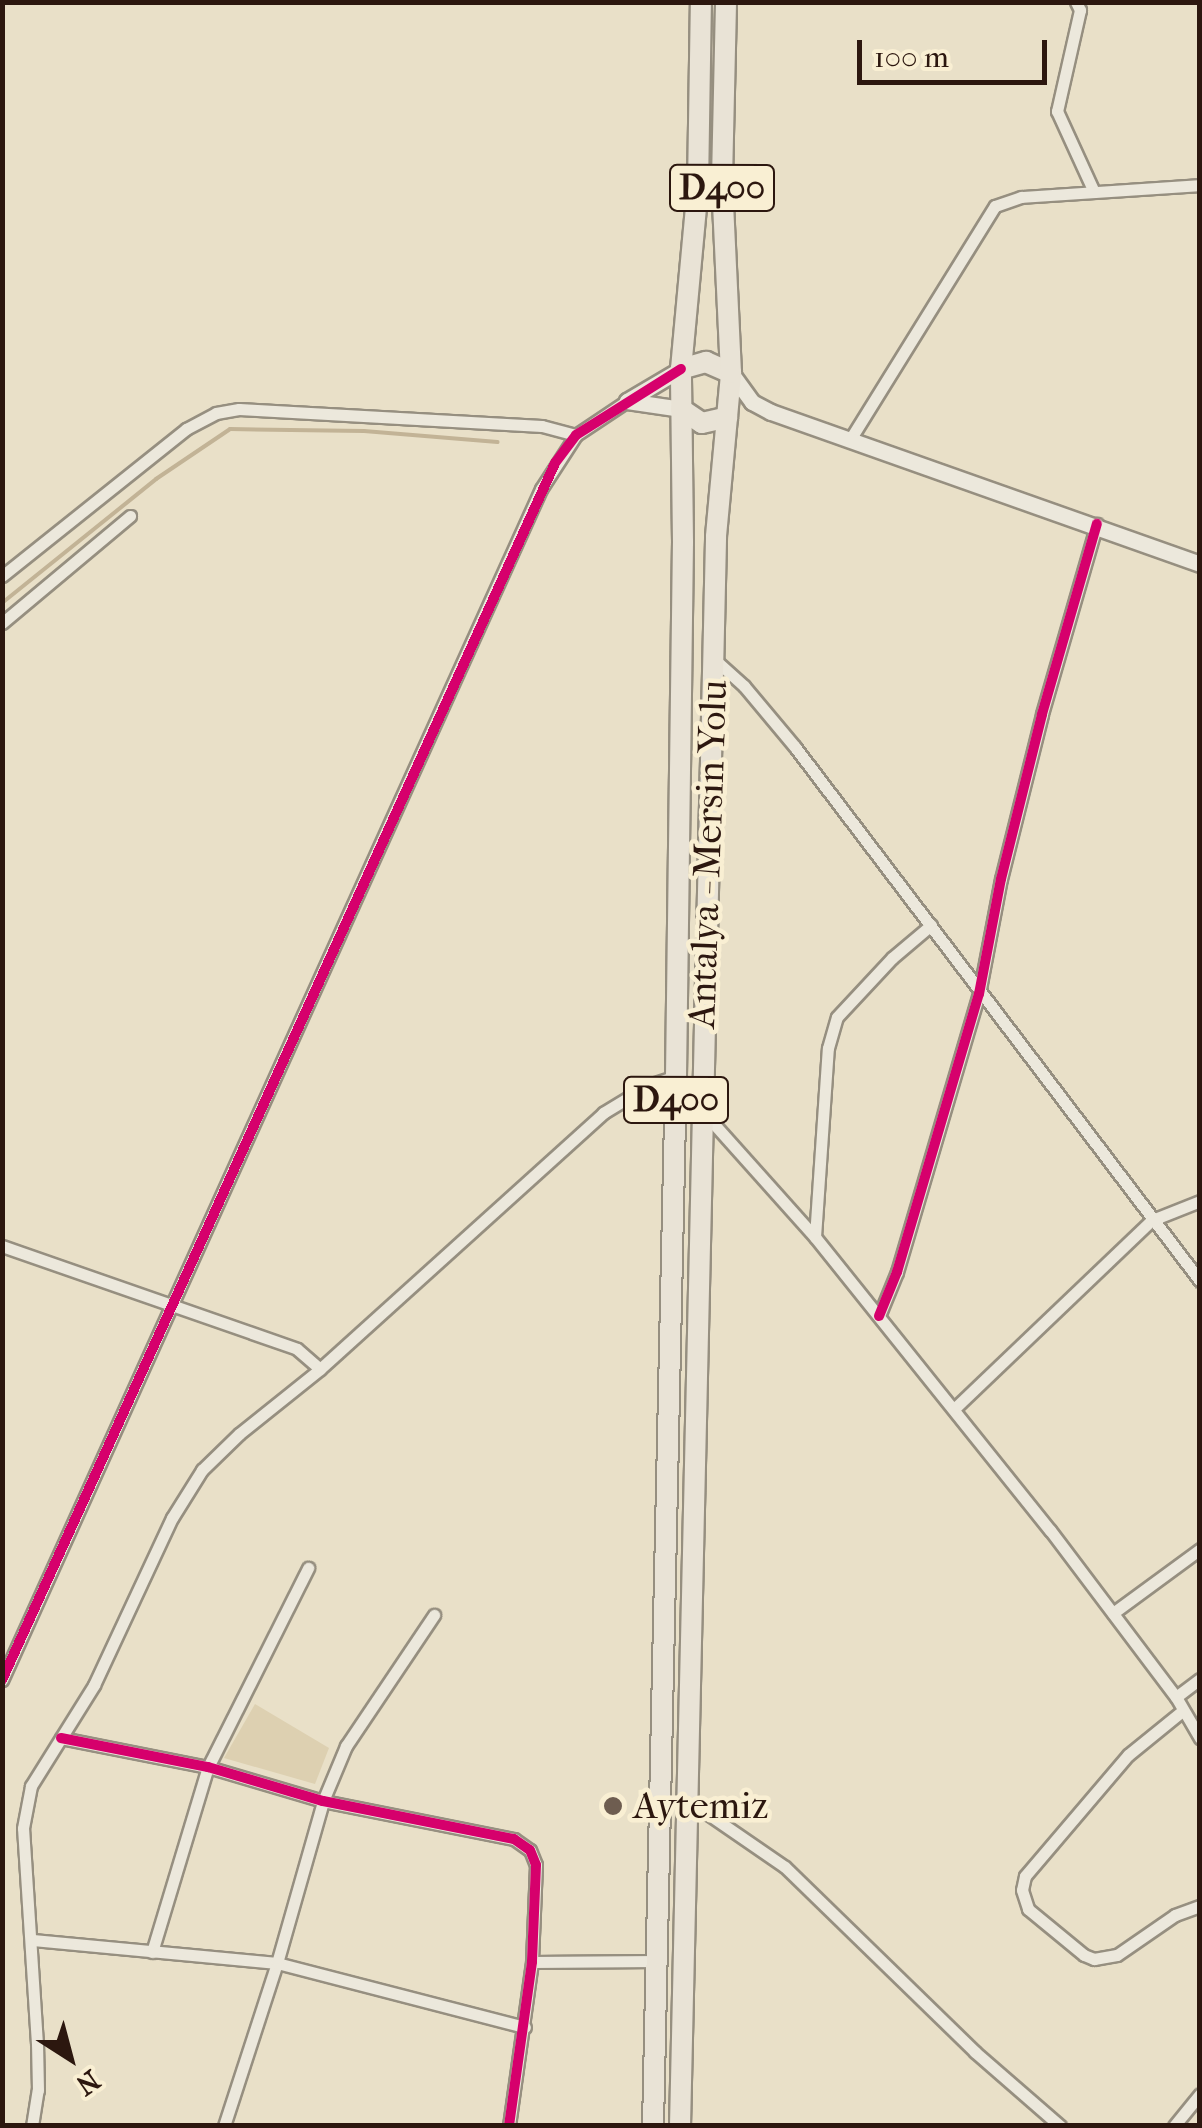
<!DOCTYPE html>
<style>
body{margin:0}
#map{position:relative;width:1202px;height:2128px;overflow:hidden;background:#e9e0c8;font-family:"IM FELL French Canon",serif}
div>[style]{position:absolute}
.green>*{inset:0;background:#ddd0b1}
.stream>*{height:4px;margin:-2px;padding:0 2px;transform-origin:2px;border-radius:2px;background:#c2b396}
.roads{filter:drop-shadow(2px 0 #968f80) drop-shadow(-2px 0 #968f80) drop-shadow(0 2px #968f80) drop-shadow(0 -2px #968f80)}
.street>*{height:11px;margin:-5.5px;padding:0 5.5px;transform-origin:5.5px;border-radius:5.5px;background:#ece8dc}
.secondary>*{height:15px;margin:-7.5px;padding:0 7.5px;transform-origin:7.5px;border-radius:7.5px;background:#ece8dc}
.highway>*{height:20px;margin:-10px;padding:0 10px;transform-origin:10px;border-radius:10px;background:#e9e3d6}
.cycleway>*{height:10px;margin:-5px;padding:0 5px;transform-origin:5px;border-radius:5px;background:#d6006c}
.dots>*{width:28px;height:28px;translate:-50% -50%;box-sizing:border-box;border:5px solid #f9efd3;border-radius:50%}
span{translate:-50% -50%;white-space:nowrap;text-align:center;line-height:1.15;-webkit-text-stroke:9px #f9efd3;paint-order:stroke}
.shield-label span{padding:2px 8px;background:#f9efd3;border:2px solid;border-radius:8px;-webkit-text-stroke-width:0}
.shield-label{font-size:35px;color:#2c170f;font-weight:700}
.street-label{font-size:38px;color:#2c170f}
.poi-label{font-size:38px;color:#2c170f}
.left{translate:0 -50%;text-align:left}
.frame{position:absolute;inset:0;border:5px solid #2c170f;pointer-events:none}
.north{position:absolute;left:20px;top:2008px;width:100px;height:100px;-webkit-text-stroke:8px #f9efd3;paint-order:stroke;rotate:144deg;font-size:28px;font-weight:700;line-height:40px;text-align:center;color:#2c170f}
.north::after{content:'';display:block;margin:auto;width:35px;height:45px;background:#2c170f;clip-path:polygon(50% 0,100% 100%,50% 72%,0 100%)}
.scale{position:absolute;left:857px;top:40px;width:190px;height:45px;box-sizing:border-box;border:5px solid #2c170f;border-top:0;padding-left:12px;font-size:30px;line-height:35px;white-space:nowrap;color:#2c170f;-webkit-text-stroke:8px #f9efd3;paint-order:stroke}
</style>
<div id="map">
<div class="green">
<div style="clip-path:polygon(255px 1704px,329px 1748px,315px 1784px,224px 1758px)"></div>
</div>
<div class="stream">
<div style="left:2px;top:603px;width:198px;rotate:-38.8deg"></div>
<div style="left:156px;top:479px;width:89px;rotate:-34deg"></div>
<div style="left:230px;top:429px;width:134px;rotate:0.9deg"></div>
<div style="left:364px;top:431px;width:134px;rotate:4.7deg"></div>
</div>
<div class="roads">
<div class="street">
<div style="left:1076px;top:2px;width:9px;rotate:63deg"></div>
<div style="left:1080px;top:10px;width:104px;rotate:102.8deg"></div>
<div style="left:1057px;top:111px;width:89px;rotate:65.4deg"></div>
<div style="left:851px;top:438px;width:273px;rotate:-58.2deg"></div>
<div style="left:995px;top:206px;width:28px;rotate:-19deg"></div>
<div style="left:1021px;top:197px;width:179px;rotate:-3.8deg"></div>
<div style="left:2px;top:576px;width:236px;rotate:-38.6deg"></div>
<div style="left:186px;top:429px;width:34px;rotate:-28deg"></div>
<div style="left:216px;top:413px;width:23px;rotate:-10deg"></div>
<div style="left:239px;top:409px;width:303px;rotate:3.2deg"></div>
<div style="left:542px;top:426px;width:35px;rotate:15deg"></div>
<div style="left:2px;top:623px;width:167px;rotate:-39.9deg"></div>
<div style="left:713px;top:658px;width:42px;rotate:42.1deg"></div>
<div style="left:744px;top:686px;width:80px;rotate:50.1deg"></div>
<div style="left:795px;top:747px;width:670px;rotate:52.82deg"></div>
<div style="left:705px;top:1114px;width:165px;rotate:48.2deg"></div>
<div style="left:815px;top:1237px;width:376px;rotate:51.3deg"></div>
<div style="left:1050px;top:1530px;width:209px;rotate:53deg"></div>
<div style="left:1176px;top:1697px;width:48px;rotate:59.7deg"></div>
<div style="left:815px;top:1237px;width:189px;rotate:-86.1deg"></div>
<div style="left:828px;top:1048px;width:32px;rotate:-74deg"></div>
<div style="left:837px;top:1017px;width:81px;rotate:-47deg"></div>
<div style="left:892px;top:958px;width:51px;rotate:-40.2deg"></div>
<div style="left:2px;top:1246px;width:312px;rotate:19.2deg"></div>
<div style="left:297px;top:1349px;width:30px;rotate:41deg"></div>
<div style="left:879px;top:1316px;width:48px;rotate:-67.8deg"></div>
<div style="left:897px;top:1272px;width:290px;rotate:-73.6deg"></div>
<div style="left:979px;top:994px;width:117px;rotate:-79.2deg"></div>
<div style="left:1001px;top:879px;width:170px;rotate:-76deg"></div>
<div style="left:1042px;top:714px;width:198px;rotate:-73.9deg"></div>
<div style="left:954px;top:1409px;width:274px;rotate:-43.7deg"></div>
<div style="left:1152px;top:1220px;width:52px;rotate:-21.6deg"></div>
<div style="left:1113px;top:1613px;width:108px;rotate:-36.3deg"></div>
<div style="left:2px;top:1680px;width:1307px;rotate:-65.65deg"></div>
<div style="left:541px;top:489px;width:64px;rotate:-57.1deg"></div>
<div style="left:576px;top:435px;width:61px;rotate:-33.7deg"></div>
<div style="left:1176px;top:1697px;width:30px;rotate:-37deg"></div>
<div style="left:1181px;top:1712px;width:68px;rotate:140.9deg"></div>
<div style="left:1128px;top:1755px;width:159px;rotate:130.4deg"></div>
<div style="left:1025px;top:1876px;width:14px;rotate:102deg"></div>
<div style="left:1022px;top:1890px;width:20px;rotate:72deg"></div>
<div style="left:1028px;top:1909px;width:72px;rotate:39.4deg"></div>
<div style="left:1084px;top:1955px;width:11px;rotate:22deg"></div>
<div style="left:1094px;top:1959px;width:23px;rotate:-10deg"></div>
<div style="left:1117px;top:1955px;width:70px;rotate:-34.6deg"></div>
<div style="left:1175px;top:1915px;width:27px;rotate:-20deg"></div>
<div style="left:61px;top:1738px;width:150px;rotate:11.2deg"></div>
<div style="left:208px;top:1767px;width:120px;rotate:16.5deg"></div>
<div style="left:323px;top:1801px;width:195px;rotate:11.3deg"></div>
<div style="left:514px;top:1839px;width:19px;rotate:35deg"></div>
<div style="left:530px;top:1850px;width:16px;rotate:68deg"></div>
<div style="left:536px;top:1865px;width:97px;rotate:92.4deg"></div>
<div style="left:532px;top:1962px;width:166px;rotate:98deg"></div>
<div style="left:687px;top:1813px;width:21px;rotate:3deg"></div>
<div style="left:708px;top:1814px;width:93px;rotate:34.5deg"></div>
<div style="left:785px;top:1867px;width:265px;rotate:44.2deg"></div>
<div style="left:975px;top:2052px;width:113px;rotate:41deg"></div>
<div style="left:33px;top:1940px;width:245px;rotate:5.4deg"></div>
<div style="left:277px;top:1963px;width:256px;rotate:14.5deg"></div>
<div style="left:152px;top:1952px;width:193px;rotate:-73.2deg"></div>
<div style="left:208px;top:1767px;width:223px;rotate:-63.3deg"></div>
<div style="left:532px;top:1962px;width:125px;rotate:-0.5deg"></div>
<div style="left:32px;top:2126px;width:36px;rotate:-81deg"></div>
<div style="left:38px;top:2090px;width:46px;rotate:-91.2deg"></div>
<div style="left:37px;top:2044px;width:216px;rotate:-93.7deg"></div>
<div style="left:23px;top:1828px;width:43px;rotate:-79.2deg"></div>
<div style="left:31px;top:1786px;width:119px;rotate:-58deg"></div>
<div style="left:94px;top:1685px;width:184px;rotate:-65deg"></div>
<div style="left:172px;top:1518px;width:57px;rotate:-58deg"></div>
<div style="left:202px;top:1470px;width:52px;rotate:-44.2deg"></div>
<div style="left:239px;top:1434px;width:104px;rotate:-38.7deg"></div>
<div style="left:320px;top:1369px;width:382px;rotate:-42.1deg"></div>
<div style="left:603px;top:1113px;width:54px;rotate:-31.3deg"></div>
<div style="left:649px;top:1085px;width:28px;rotate:-18deg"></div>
<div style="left:224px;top:2126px;width:171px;rotate:-72deg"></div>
<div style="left:277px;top:1963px;width:168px;rotate:-74.1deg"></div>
<div style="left:323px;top:1801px;width:60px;rotate:-67.3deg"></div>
<div style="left:346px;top:1746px;width:158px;rotate:-56.1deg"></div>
<div style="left:1174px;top:2126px;width:41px;rotate:-50.9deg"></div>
</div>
<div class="secondary">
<div style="left:731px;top:373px;width:36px;rotate:54deg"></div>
<div style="left:752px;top:402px;width:21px;rotate:28deg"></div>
<div style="left:771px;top:412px;width:455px;rotate:19.5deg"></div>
<div style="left:627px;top:401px;width:63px;rotate:-30.7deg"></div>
<div style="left:627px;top:401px;width:55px;rotate:8.4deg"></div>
</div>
<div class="highway">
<div style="left:681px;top:369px;width:26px;rotate:-16deg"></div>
<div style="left:706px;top:362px;width:27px;rotate:24deg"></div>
<div style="left:681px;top:409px;width:25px;rotate:34deg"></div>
<div style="left:702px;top:423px;width:26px;rotate:-13deg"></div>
<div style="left:653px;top:2126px;width:1050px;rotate:-88.75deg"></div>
<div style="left:676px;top:1076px;width:534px;rotate:-89.25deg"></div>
<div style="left:683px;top:542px;width:173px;rotate:-90.7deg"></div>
<div style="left:681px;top:369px;width:183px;rotate:-84.7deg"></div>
<div style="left:698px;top:187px;width:185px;rotate:-89.1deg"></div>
<div style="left:680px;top:2126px;width:1590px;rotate:-88.7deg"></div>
<div style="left:716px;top:536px;width:164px;rotate:-84.7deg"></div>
<div style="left:731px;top:373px;width:193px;rotate:-92.7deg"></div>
<div style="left:722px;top:180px;width:178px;rotate:-88.7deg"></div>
</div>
</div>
<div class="cycleway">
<div style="left:879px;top:1316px;width:48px;rotate:-67.8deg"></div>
<div style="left:897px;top:1272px;width:290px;rotate:-73.6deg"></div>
<div style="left:979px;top:994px;width:117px;rotate:-79.2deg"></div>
<div style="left:1001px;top:879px;width:170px;rotate:-76deg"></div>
<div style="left:1042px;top:714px;width:198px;rotate:-73.9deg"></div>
<div style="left:2px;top:1680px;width:1337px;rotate:-65.56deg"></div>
<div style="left:555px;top:463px;width:35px;rotate:-53deg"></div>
<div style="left:576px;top:435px;width:124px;rotate:-32.2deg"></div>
<div style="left:61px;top:1738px;width:150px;rotate:11.2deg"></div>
<div style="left:208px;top:1767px;width:120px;rotate:16.5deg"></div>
<div style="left:323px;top:1801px;width:195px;rotate:11.3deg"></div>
<div style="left:514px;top:1839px;width:19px;rotate:35deg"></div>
<div style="left:530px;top:1850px;width:16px;rotate:68deg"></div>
<div style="left:536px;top:1865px;width:97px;rotate:92.4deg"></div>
<div style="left:532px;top:1962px;width:166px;rotate:98deg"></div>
</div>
<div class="dots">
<div style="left:613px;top:1806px;background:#6e5d50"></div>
</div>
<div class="shield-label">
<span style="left:722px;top:188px">D400</span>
<span style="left:676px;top:1100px">D400</span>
</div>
<div class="street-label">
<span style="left:708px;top:854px;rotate:-88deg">Antalya - Mersin Yolu</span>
</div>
<div class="poi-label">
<span class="left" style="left:633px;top:1806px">Aytemiz</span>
</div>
<div class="frame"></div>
<div class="north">N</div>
<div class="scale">100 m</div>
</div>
